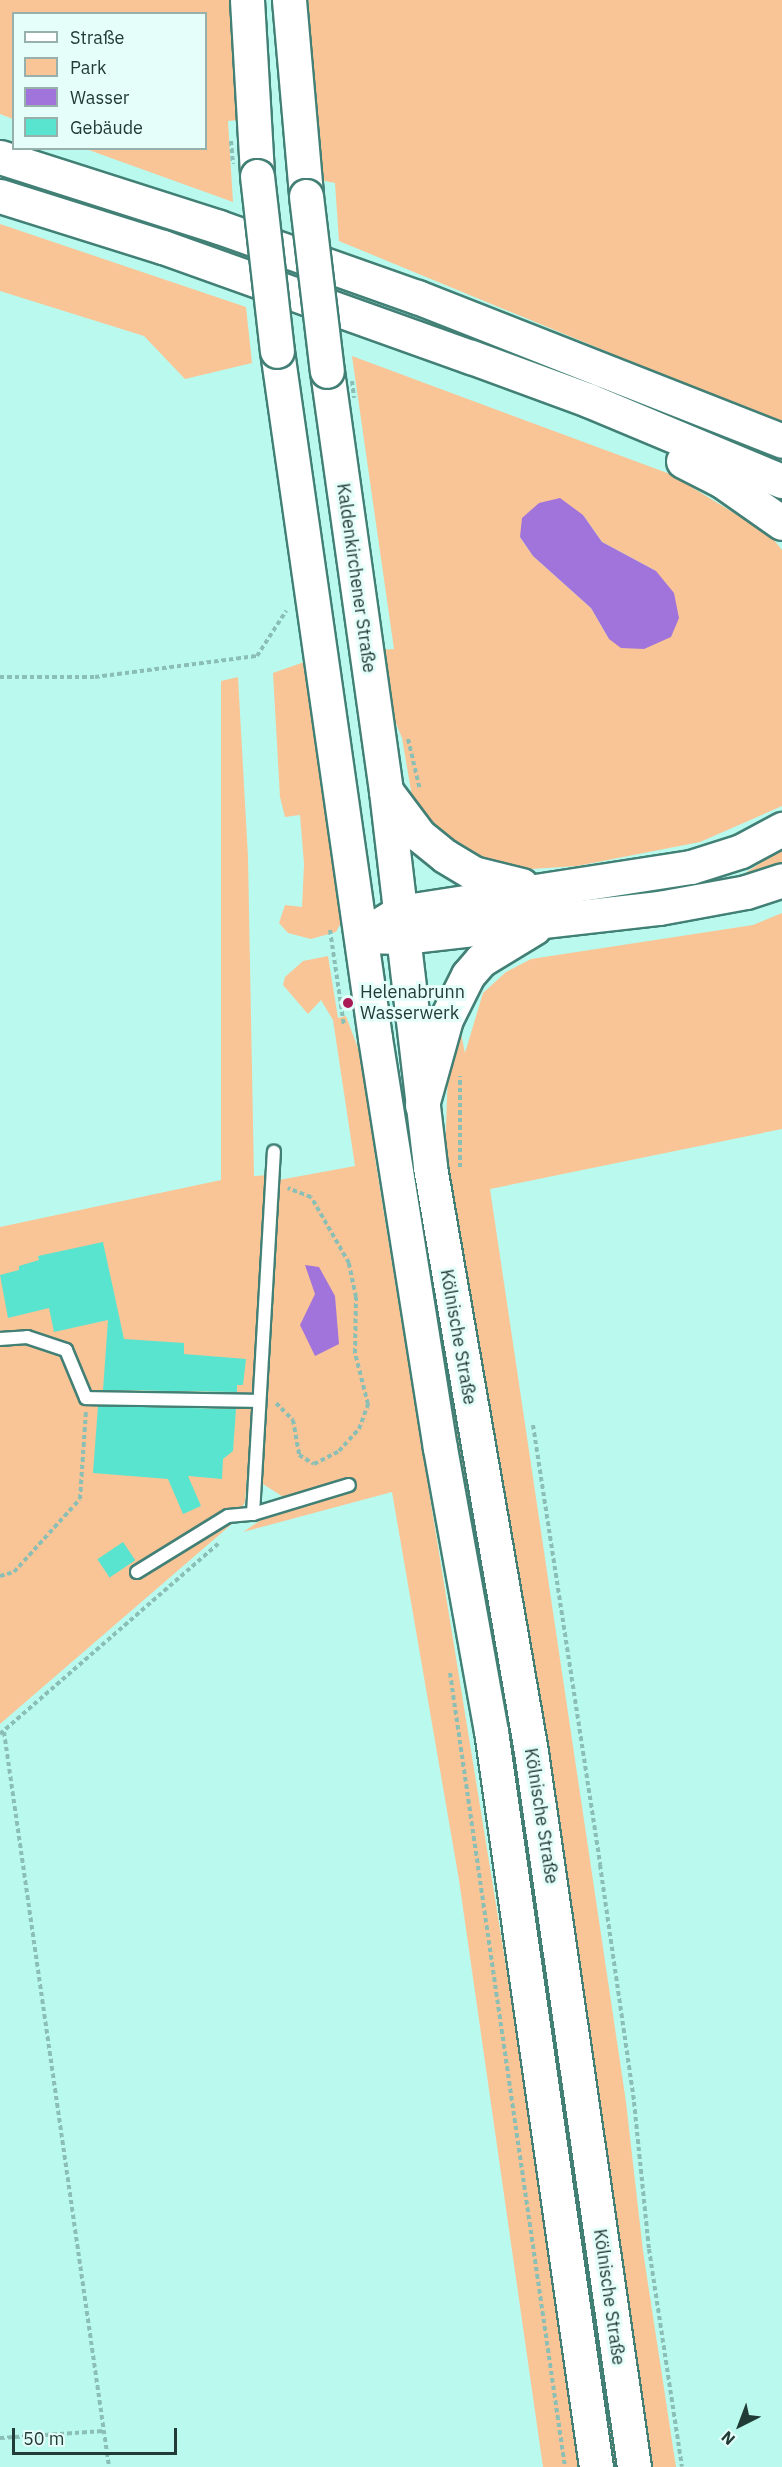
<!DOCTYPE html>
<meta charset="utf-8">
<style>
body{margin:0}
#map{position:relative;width:782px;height:2467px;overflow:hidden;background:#bafaee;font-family:"IBM Plex Sans",sans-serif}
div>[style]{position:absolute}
.green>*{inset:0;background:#f9c597}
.water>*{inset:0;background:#a174db}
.building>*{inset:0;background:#59e4d0;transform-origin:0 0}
.path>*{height:4px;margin-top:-2px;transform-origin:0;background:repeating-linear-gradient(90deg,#8bbfb5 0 4.5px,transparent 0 7.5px)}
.roads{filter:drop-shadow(2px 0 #428076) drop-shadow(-2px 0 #428076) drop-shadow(0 2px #428076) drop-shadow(0 -2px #428076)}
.lane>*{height:12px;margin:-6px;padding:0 6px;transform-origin:6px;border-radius:6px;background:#fff}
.primary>*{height:33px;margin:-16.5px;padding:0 16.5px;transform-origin:16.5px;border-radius:16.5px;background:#fff}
.highway>*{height:33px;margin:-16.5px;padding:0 16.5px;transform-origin:16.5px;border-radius:16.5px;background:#fff}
.path-bridge>*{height:4px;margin-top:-2px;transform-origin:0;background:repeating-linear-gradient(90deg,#8bbfb5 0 4.5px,transparent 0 7.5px)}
.bridges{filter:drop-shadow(2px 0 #428076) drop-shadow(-2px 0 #428076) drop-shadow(0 2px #428076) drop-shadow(0 -2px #428076)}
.primary-bridge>*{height:33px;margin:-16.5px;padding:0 16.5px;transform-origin:16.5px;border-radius:16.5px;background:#fff}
.dots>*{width:16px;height:16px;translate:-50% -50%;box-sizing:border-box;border:3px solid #e6fef9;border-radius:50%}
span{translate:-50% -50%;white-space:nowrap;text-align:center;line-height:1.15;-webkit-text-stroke:6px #e6fef9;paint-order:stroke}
.street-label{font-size:18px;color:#213b37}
.poi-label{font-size:18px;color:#213b37}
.left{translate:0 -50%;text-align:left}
.legend{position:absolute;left:12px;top:12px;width:195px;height:138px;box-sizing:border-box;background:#e6fef9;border:2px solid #97b0ab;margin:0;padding:8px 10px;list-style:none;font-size:18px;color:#213b37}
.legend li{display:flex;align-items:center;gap:12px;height:30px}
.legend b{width:30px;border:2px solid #97b0ab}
.north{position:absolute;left:710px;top:2395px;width:60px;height:60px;-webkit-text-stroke:4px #e6fef9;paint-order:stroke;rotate:222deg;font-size:16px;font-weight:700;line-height:24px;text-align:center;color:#213b37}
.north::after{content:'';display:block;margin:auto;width:21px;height:27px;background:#213b37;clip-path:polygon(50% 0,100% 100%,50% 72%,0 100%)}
.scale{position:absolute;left:12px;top:2428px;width:165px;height:27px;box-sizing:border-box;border:3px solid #213b37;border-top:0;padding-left:8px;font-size:18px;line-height:21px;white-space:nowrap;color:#213b37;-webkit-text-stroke:4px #e6fef9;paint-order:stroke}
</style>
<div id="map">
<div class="green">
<div style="clip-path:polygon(0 0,232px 0,239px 120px,228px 121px,233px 202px,86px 149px,206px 148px,206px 14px,14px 14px,13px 119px,0 114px)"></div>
<div style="clip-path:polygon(308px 0,782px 0,782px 424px,339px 241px,335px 183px,320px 180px)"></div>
<div style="clip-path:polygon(0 224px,246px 307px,252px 363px,185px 379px,144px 336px,0 291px)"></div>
<div style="clip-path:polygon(evenodd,352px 356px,670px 474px,770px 535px,782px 550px,782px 806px,700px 842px,577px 866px,516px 870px,477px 863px,416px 820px,402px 738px,386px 699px,380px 650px,394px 649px,352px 356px,583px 515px,602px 542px,656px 571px,609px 639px,591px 608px,533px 556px,520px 537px,583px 515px)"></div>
<div style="clip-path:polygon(307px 661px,344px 917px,336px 932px,311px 939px,288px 933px,279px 923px,285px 905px,302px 907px,304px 864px,300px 815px,285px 817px,280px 797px,273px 673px)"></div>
<div style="clip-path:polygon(238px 677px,248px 857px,254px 1176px,270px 1175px,245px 1502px,233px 1523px,0 1724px,0 1227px,221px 1180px,221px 681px)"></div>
<div style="clip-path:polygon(782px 849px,782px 862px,736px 879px)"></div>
<div style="clip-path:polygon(782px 913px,782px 1129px,490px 1189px,626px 2102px,643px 2251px,676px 2467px,651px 2467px,445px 1154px,448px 1073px,457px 1014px,465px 1053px,483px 993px,506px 972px,531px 959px,753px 925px)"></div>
<div style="clip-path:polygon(328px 956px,338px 1018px,346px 1016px,365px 1067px,376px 1164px,533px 2133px,582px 2467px,543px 2467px,459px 1880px,392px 1492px,243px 1532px,261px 1520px,354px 1491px,351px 1478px,285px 1498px,258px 1481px,279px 1180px,355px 1166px,333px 1020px,321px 1000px,308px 1014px,283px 985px,285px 977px,303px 961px)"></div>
<div style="clip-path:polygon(420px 1160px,521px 1784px,623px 2467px,612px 2467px,407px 1161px)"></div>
</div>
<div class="water">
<div style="clip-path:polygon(560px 498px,583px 515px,602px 542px,656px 571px,674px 593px,679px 618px,671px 637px,644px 649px,621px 648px,609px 639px,591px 608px,533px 556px,520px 537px,522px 518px,539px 503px)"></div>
<div style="clip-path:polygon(305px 1265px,319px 1267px,335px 1296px,339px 1344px,315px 1356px,300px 1325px,315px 1294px)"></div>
</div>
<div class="building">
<div style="clip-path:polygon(103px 1242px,124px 1339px,184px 1343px,184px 1354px,246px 1359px,243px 1385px,237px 1385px,237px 1392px,103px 1390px,108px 1320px,54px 1332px,49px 1308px,8px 1318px,0 1275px,19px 1270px,19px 1266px,39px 1260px,38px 1256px)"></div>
<div style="clip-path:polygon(98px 1406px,236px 1409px,233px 1451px,223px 1459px,222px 1479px,188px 1476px,201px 1506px,183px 1514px,168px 1479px,93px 1473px)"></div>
<div style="left:123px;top:1542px;width:22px;height:31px;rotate:56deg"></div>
</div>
<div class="path">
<div style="left:0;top:677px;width:95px"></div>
<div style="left:95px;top:677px;width:163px;rotate:-7.4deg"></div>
<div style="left:257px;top:656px;width:54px;rotate:-57.2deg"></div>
<div style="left:408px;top:739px;width:52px;rotate:76.8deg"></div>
<div style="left:330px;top:930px;width:97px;rotate:81.7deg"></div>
<div style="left:460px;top:1167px;width:91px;rotate:-90deg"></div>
<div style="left:276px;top:1403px;width:24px;rotate:45deg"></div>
<div style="left:293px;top:1420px;width:36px;rotate:80deg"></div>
<div style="left:299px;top:1455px;width:17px;rotate:31deg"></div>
<div style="left:314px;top:1464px;width:28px;rotate:-27deg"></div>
<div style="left:339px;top:1451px;width:30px;rotate:-48deg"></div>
<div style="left:359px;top:1429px;width:27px;rotate:-70deg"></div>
<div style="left:368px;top:1404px;width:53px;rotate:-104.3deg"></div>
<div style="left:355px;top:1353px;width:56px;rotate:-89deg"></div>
<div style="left:356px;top:1297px;width:35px;rotate:-102deg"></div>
<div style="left:349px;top:1263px;width:76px;rotate:-119.9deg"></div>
<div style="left:311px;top:1197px;width:25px;rotate:-159deg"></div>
<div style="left:533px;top:1425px;width:445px;rotate:81.3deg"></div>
<div style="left:600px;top:1865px;width:239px;rotate:81.8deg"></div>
<div style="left:634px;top:2102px;width:148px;rotate:84.2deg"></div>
<div style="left:649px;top:2249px;width:220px;rotate:81.4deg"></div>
<div style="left:0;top:1576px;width:15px;rotate:-16deg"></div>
<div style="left:14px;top:1572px;width:98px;rotate:-47.9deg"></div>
<div style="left:80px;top:1499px;width:87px;rotate:-86.1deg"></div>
<div style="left:450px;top:1673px;width:802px;rotate:81.76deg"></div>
<div style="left:4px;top:1732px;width:742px;rotate:81.87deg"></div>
<div style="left:0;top:1734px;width:291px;rotate:-41.1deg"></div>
<div style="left:0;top:2438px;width:104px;rotate:-3.9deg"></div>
</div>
<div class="roads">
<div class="lane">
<div style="left:0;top:1339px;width:27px;rotate:-4deg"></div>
<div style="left:27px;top:1337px;width:41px;rotate:18.4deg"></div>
<div style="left:66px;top:1350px;width:52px;rotate:67.4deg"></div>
<div style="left:86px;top:1398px;width:172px;rotate:1deg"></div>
<div style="left:253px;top:1514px;width:363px;rotate:-86.7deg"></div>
<div style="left:137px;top:1572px;width:107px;rotate:-31.6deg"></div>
<div style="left:228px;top:1516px;width:25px;rotate:-5deg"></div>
<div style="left:253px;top:1514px;width:100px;rotate:-16.8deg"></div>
</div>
<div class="primary">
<div style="left:247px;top:0;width:176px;rotate:86.7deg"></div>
<div style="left:289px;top:0;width:197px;rotate:85deg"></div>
<div style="left:277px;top:351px;width:694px;rotate:81.88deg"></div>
<div style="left:375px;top:1038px;width:415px;rotate:81deg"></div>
<div style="left:440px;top:1448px;width:288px;rotate:79.8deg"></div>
<div style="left:491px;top:1731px;width:743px;rotate:81.88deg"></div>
<div style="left:327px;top:371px;width:424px;rotate:82deg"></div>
<div style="left:386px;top:791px;width:379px;rotate:83.3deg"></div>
<div style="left:430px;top:1167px;width:594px;rotate:80.2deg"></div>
<div style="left:531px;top:1752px;width:722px;rotate:81.8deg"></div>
</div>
<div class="highway">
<div style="left:0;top:157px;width:230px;rotate:17.7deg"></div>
<div style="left:219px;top:227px;width:210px;rotate:19.5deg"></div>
<div style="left:417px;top:297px;width:392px;rotate:21.5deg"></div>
<div style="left:0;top:196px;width:171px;rotate:17.4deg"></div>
<div style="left:163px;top:247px;width:327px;rotate:19.7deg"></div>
<div style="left:471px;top:357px;width:125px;rotate:20.2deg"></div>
<div style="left:588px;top:400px;width:210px;rotate:22.7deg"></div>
<div style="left:683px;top:461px;width:44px;rotate:27.1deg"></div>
<div style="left:722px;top:481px;width:73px;rotate:35deg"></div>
<div style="left:386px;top:791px;width:55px;rotate:53.1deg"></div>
<div style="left:419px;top:835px;width:33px;rotate:39deg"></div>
<div style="left:445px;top:856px;width:33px;rotate:31deg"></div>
<div style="left:473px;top:873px;width:50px;rotate:13.8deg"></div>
<div style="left:361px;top:936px;width:46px;rotate:-31.6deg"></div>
<div style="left:400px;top:912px;width:294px;rotate:-8.8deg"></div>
<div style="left:691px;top:867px;width:52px;rotate:-17.7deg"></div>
<div style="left:741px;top:851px;width:47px;rotate:-28.2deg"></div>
<div style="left:361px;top:936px;width:42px;rotate:1.4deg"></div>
<div style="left:403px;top:937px;width:258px;rotate:-6.5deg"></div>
<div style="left:659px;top:908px;width:88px;rotate:-10.4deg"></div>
<div style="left:746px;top:892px;width:38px;rotate:-18deg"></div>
<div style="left:422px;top:1105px;width:89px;rotate:-74.4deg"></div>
<div style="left:446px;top:1019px;width:49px;rotate:-63.4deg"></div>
<div style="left:468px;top:975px;width:20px;rotate:-49deg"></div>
<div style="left:481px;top:960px;width:62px;rotate:-31.1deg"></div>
</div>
</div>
<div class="path-bridge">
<div style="left:231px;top:141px;width:23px;rotate:85deg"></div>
<div style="left:352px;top:381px;width:17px;rotate:83deg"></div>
</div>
<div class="bridges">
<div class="primary-bridge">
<div style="left:257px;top:176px;width:176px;rotate:83.5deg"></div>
<div style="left:306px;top:196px;width:176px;rotate:83.2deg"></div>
</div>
</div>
<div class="dots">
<div style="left:348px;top:1003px;background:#aa1a57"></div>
</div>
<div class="street-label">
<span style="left:356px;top:578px;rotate:82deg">Kaldenkirchener Straße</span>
<span style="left:458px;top:1337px;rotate:80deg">Kölnische Straße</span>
<span style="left:541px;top:1816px;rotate:81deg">Kölnische Straße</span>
<span style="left:609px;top:2297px;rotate:82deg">Kölnische Straße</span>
</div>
<div class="poi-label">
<span class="left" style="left:360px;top:1003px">Helenabrunn<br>Wasserwerk</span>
</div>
<ul class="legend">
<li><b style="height:8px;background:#fff"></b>Straße</li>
<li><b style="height:16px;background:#f9c597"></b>Park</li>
<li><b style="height:16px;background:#a174db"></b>Wasser</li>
<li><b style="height:16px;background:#59e4d0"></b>Gebäude</li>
</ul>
<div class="north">N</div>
<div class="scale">50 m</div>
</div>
